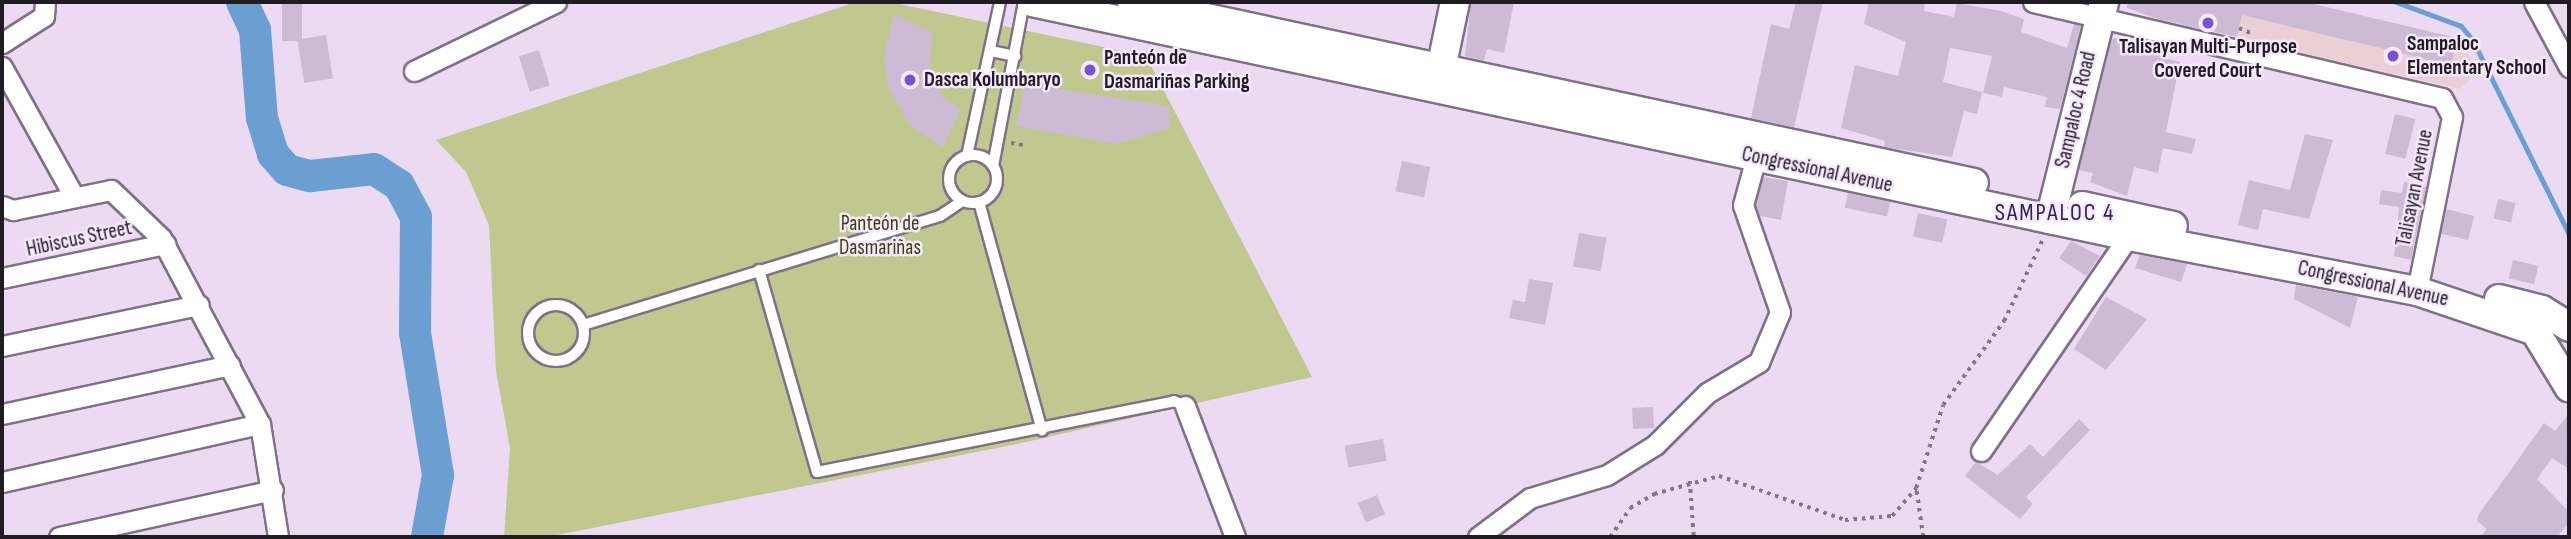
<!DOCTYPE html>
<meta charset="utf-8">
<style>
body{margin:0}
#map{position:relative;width:2571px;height:539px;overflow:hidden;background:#ecdaf3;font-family:"Sofia Sans Condensed",sans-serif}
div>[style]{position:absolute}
.education>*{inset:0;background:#ead0d4}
.green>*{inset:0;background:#c1c88f}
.stream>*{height:5px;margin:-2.5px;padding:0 2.5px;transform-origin:2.5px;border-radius:2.5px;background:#6b9fd1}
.river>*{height:32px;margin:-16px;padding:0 16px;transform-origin:16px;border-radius:16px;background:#6b9fd1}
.building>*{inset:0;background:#cdbbd5;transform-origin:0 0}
.path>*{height:3.5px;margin-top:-1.75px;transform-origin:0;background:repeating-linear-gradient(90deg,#817586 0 3.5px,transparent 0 8.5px)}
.roads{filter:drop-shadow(2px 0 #807087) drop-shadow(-2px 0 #807087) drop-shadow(0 2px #807087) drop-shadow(0 -2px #807087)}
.lane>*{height:10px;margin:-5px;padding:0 5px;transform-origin:5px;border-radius:5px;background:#fff}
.lane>.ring{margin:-5px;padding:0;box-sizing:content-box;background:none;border:10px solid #fff;border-radius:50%}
.street>*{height:19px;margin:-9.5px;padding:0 9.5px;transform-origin:9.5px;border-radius:9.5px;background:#fff}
.secondary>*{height:28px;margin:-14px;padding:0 14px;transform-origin:14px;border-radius:14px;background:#fff}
.dots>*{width:19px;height:19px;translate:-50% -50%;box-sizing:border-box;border:4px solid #f7e8fd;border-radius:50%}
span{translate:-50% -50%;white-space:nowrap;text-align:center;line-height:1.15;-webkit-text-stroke:5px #f7e8fd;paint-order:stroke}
.poi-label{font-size:21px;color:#211b24;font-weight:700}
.left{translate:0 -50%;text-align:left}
.street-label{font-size:21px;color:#211b24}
.park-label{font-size:21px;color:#3c4009}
.quarter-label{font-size:24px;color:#30205b;letter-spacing:2px}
.frame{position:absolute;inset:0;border:4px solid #211b24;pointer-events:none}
</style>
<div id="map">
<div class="education">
<div style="clip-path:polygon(2245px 2px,2305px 2px,2457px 38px,2479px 71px,2460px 89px,2237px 38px)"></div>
</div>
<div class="green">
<div style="clip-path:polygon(856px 2px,890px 2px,1146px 56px,1312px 377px,1017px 444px,547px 537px,504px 537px,510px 448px,496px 371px,489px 225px,466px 172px,436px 140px)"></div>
</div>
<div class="stream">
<div style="left:2396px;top:2px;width:69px;rotate:20.3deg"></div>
<div style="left:2461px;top:26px;width:17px;rotate:50deg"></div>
<div style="left:2472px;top:39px;width:218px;rotate:63.6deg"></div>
</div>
<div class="river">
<div style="left:242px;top:2px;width:31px;rotate:65deg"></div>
<div style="left:255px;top:30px;width:88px;rotate:85.5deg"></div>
<div style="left:262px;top:118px;width:38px;rotate:73deg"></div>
<div style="left:273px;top:154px;width:21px;rotate:49deg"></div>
<div style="left:287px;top:170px;width:24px;rotate:15deg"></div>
<div style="left:310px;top:176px;width:64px;rotate:-6.2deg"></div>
<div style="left:374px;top:169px;width:30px;rotate:33deg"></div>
<div style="left:399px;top:185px;width:36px;rotate:62deg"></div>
<div style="left:416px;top:217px;width:116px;rotate:90.5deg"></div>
<div style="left:415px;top:333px;width:144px;rotate:80.8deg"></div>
<div style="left:438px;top:475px;width:63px;rotate:100.1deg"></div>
</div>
<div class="building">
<div style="left:282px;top:2px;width:20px;height:39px"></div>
<div style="clip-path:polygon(1471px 2px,1514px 2px,1504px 53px,1487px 49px,1484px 61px,1465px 56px)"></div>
<div style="clip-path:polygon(1796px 2px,1823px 2px,1794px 127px,1751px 118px,1771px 24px,1789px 29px)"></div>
<div style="clip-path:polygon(1869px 2px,1925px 2px,1924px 11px,1954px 17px,1957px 3px,2001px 11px,2024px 19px,2021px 32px,2067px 48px,2074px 24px,2081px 26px,2060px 109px,2045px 107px,2047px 97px,2004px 87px,2002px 97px,1983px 93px,1992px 56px,1950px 48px,1943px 82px,1982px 92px,1977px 114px,1964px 111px,1952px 157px,1884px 147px,1885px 141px,1841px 128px,1855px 65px,1898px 76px,1906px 42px,1864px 24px)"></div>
<div style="clip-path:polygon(2128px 2px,2305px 2px,2457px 38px,2451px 65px,2242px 15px,2237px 37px,2158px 19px,2127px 8px)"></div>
<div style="clip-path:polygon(894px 14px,932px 32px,930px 74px,943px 98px,961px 109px,943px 147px,910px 126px,888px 86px,884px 57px)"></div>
<div style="left:326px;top:35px;width:44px;height:29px;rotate:81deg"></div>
<div style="clip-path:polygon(2118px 38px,2161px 48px,2159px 57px,2180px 62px,2166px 132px,2196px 139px,2192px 154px,2163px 148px,2158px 173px,2134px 167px,2127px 196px,2090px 182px,2093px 173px,2079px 170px,2112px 39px)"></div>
<div style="left:539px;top:50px;width:37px;height:21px;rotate:73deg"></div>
<div style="clip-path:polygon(1025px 84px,1169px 106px,1170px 128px,1117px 144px,1016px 126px)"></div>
<div style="left:2395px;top:114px;width:21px;height:41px;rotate:14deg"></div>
<div style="clip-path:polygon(2305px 134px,2333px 140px,2309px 219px,2263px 209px,2258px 230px,2238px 225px,2249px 180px,2290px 190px)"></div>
<div style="left:1402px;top:161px;width:29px;height:31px;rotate:12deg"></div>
<div style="clip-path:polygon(1763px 177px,1788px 181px,1781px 220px,1760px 216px,1756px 205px)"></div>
<div style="clip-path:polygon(2404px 182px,2426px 187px,2411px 260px,2394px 256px,2399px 207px,2379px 204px,2381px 190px,2402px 193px)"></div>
<div style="left:1848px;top:193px;width:43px;height:15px;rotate:12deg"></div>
<div style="left:2498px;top:199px;width:18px;height:20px;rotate:13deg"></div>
<div style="left:2446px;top:209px;width:29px;height:25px;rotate:14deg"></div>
<div style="left:1918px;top:213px;width:30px;height:24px;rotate:12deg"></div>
<div style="left:1579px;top:233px;width:28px;height:34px;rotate:10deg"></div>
<div style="clip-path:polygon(2071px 241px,2100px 256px,2086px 276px,2059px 258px)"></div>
<div style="clip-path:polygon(2140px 255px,2187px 264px,2181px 282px,2135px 268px)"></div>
<div style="left:2513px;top:260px;width:26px;height:19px;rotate:13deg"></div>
<div style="clip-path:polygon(1529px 279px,1553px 283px,1545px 325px,1509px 318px,1513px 300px,1525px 302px)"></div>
<div style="clip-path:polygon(2296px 285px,2358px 297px,2350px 328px,2294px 299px)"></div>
<div style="clip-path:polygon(2106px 297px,2147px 319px,2106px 370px,2074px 349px)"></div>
<div style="left:1653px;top:407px;width:21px;height:21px;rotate:87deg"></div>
<div style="clip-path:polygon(2569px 414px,2569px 469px,2552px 458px,2537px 479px,2569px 512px,2569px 523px,2557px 537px,2480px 537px,2487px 529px,2477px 521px,2479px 514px,2520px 457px,2544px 423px,2555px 431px)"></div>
<div style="clip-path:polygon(2079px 419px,2090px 430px,2026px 497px,2033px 504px,2020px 519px,1965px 476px,1976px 462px,1998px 475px,2030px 444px,2043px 457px)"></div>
<div style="left:1383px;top:439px;width:22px;height:39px;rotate:80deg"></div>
<div style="left:1377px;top:495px;width:21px;height:21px;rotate:67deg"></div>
</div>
<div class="path">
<div style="left:2239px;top:28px;width:13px;rotate:23deg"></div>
<div style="left:1011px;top:143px;width:12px;rotate:9deg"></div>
<div style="left:1690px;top:481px;width:56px;rotate:85.9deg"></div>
<div style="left:1610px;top:537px;width:35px;rotate:-55deg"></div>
<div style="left:1630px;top:508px;width:28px;rotate:-30deg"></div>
<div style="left:1654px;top:494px;width:67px;rotate:-15.5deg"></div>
<div style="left:1719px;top:476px;width:133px;rotate:19.2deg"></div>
<div style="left:1845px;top:520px;width:47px;rotate:-4.9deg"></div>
<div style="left:1892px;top:516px;width:37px;rotate:-49deg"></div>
<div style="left:1923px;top:537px;width:49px;rotate:-98.1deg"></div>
<div style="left:1916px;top:488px;width:87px;rotate:-72deg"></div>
<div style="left:1943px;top:405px;width:104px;rotate:-54deg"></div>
<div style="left:2004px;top:321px;width:89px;rotate:-64.6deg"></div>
</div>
<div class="roads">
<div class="lane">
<div style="left:991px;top:51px;width:25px;rotate:12deg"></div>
<div class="ring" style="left:949px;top:155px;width:38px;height:38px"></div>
<div style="left:967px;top:156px;width:157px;rotate:-77.9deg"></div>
<div style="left:993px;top:166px;width:167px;rotate:-79.3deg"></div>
<div style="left:979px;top:202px;width:237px;rotate:74.6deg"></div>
<div style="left:759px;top:270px;width:210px;rotate:74deg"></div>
<div style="left:817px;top:472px;width:364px;rotate:-11.2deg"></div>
<div style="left:1174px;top:401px;width:12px;rotate:24deg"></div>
<div class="ring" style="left:528px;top:305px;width:46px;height:46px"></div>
<div style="left:583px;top:325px;width:373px;rotate:-17deg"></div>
<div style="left:940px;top:216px;width:27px;rotate:-34deg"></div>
</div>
<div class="street">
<div style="left:2033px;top:2px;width:420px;rotate:13.2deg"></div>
<div style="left:2442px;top:98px;width:21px;rotate:62deg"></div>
<div style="left:2452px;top:117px;width:177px;rotate:101.4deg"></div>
<div style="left:2534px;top:2px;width:74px;rotate:61.7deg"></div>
<div style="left:2px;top:43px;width:50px;rotate:-32.7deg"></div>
<div style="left:44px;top:16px;width:14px;rotate:-86deg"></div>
<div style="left:2px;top:67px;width:144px;rotate:60.9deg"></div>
<div style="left:414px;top:71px;width:158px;rotate:-25.9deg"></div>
<div style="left:2px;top:206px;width:12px;rotate:20deg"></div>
<div style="left:13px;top:210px;width:100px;rotate:-11.5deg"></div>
<div style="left:111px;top:190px;width:69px;rotate:43.8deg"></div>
<div style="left:161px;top:238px;width:211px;rotate:62deg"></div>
<div style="left:260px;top:424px;width:114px;rotate:80.9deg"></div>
<div style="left:2px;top:278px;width:167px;rotate:-11.8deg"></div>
<div style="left:2px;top:346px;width:201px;rotate:-11.8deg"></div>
<div style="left:1185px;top:406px;width:140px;rotate:69.1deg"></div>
<div style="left:2px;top:414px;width:233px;rotate:-12.1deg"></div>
<div style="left:1981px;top:451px;width:261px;rotate:-55.5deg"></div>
<div style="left:2px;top:482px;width:264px;rotate:-12.7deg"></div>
<div style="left:59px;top:537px;width:219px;rotate:-12.4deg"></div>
<div style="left:1478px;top:537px;width:65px;rotate:-36.9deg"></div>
<div style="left:1530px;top:498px;width:80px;rotate:-16.6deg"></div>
<div style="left:1607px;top:475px;width:57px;rotate:-32deg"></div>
<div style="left:1655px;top:445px;width:74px;rotate:-45deg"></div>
<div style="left:1707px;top:393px;width:61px;rotate:-30.8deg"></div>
<div style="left:1759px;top:362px;width:54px;rotate:-67.2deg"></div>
<div style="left:1780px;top:312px;width:113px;rotate:-109.1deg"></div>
<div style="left:1743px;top:205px;width:50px;rotate:-74.8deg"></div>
</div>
<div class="secondary">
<div style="left:1032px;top:2px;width:1122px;rotate:12.04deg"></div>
<div style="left:2129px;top:236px;width:293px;rotate:10.8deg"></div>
<div style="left:2417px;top:291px;width:125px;rotate:18.7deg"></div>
<div style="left:2535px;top:331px;width:66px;rotate:58.7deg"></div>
<div style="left:1132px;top:2px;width:861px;rotate:12.13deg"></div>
<div style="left:1437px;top:88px;width:88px;rotate:-78.2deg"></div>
<div style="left:2082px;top:206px;width:93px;rotate:12.4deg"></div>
<div style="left:2050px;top:219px;width:224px;rotate:-76deg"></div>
<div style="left:2499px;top:299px;width:44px;rotate:14.3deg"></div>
<div style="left:2542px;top:310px;width:32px;rotate:32deg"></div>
</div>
</div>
<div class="dots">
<div style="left:2208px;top:23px;background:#7555cf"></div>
<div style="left:2393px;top:56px;background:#7555cf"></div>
<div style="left:1090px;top:70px;background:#7555cf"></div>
<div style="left:910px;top:80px;background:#7555cf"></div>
</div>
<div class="poi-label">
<span class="left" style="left:2407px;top:56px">Sampaloc<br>Elementary School</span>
<span style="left:2208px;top:59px">Talisayan Multi-Purpose<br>Covered Court</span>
<span class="left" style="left:1104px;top:70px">Panteón de<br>Dasmariñas Parking</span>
<span class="left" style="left:924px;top:80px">Dasca Kolumbaryo</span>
</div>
<div class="street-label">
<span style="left:2076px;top:110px;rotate:-77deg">Sampaloc 4 Road</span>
<span style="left:1817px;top:170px;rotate:12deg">Congressional Avenue</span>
<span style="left:2415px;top:188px;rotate:-79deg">Talisayan Avenue</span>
<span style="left:79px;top:239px;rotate:-12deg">Hibiscus Street</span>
<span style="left:2373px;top:284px;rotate:12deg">Congressional Avenue</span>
</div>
<div class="park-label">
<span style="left:880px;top:236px">Panteón de<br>Dasmariñas</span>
</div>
<div class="quarter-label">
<span style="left:2055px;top:213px">SAMPALOC 4</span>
</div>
<div class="frame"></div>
</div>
